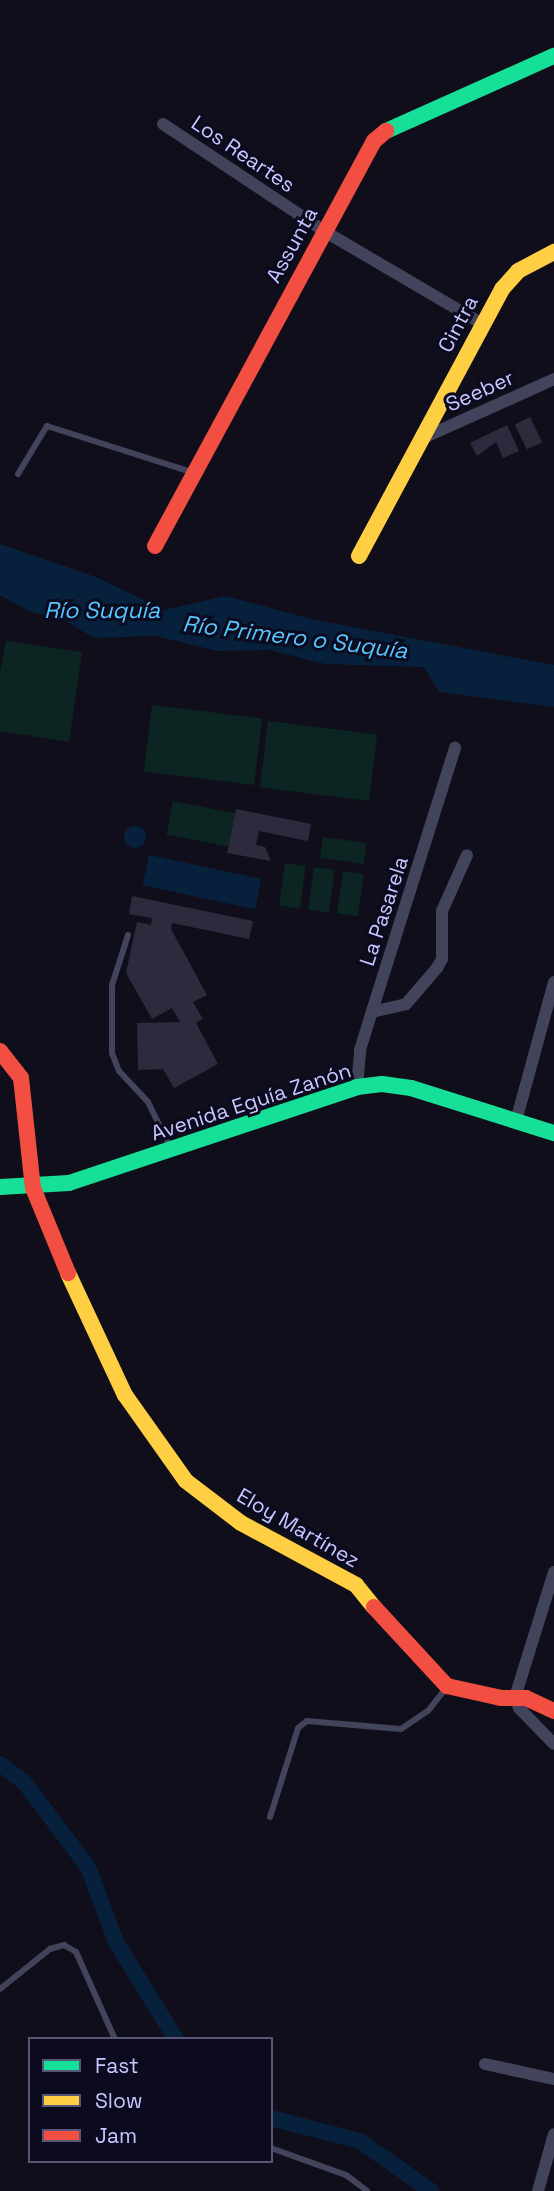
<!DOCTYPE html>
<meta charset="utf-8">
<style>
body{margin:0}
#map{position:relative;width:554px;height:2191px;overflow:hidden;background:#0f0e1a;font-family:"Space Grotesk",sans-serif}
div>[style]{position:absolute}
.green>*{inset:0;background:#0c2523;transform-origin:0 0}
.water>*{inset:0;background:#07213d;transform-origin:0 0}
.round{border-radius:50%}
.canal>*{height:16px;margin:-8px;padding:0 8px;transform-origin:8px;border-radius:8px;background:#07213d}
.building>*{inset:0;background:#2c2b3d;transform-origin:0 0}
.lane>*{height:6px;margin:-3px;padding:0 3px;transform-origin:3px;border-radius:3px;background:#42445b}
.street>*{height:12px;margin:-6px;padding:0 6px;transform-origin:6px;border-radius:6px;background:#42445b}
.fast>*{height:16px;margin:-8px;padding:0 8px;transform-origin:8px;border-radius:8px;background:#16e098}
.slow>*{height:16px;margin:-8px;padding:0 8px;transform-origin:8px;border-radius:8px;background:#ffcf43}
.jam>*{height:16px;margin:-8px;padding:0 8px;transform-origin:8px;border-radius:8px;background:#f24e42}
span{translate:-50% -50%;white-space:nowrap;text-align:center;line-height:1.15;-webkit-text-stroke:6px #0b0a1e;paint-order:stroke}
.street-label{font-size:21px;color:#c7c8ff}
.water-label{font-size:23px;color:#55c6ff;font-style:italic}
.legend{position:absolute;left:28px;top:2037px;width:245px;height:126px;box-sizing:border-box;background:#0b0a1e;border:2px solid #565678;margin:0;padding:9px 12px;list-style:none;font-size:21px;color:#c7c8ff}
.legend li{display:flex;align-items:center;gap:14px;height:35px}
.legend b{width:35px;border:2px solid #565678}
</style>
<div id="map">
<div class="green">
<div style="clip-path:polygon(6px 641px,82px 652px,69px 742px,0 731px,0 673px)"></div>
<div style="left:152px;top:705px;width:111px;height:67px;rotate:7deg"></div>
<div style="left:268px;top:721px;width:110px;height:67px;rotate:7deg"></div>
<div style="left:173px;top:801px;width:63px;height:34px;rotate:11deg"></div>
<div style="left:323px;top:837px;width:44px;height:21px;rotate:8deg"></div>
<div style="left:285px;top:863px;width:21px;height:43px;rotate:8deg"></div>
<div style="left:314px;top:867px;width:21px;height:43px;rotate:8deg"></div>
<div style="left:343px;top:871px;width:21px;height:43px;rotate:8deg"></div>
</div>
<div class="water">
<div style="clip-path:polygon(0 544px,96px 577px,164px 610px,226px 596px,315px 620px,554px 665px,554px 707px,439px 692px,424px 667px,325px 664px,270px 650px,218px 651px,155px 636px,94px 638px,64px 620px,31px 612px,0 595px)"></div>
<div class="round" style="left:124px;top:826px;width:22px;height:22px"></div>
<div style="left:149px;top:855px;width:115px;height:31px;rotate:12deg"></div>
</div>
<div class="canal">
<div style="left:0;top:1764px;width:31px;rotate:37deg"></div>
<div style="left:25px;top:1783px;width:105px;rotate:53.1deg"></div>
<div style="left:88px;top:1867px;width:80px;rotate:69.5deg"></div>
<div style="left:116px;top:1942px;width:114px;rotate:58.3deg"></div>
<div style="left:271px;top:2118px;width:92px;rotate:14.5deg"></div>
<div style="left:360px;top:2141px;width:87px;rotate:35.2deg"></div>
</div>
<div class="building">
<div style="left:530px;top:417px;width:28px;height:17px;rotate:64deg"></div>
<div style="clip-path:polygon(507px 425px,519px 451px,503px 458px,496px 442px,477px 456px,470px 443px)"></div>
<div style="clip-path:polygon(236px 809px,311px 824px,308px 841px,259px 831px,256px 845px,265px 847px,271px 861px,227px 853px)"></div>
<div style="clip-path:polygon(132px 896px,253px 921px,249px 939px,172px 923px,171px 929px,207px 995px,193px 1002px,203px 1019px,196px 1023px,218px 1064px,174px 1088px,163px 1069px,138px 1070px,137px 1023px,180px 1022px,172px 1008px,152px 1019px,126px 973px,137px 922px,151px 925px,152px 918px,129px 914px)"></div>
</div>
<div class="lane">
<div style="left:18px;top:474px;width:56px;rotate:-58.9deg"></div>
<div style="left:47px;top:426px;width:151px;rotate:17.7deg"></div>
<div style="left:128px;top:935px;width:52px;rotate:107.7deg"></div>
<div style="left:112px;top:985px;width:68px;rotate:90deg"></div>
<div style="left:112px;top:1053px;width:19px;rotate:69deg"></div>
<div style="left:119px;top:1071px;width:42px;rotate:46.9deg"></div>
<div style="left:148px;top:1102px;width:52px;rotate:63.9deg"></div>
<div style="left:270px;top:1817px;width:93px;rotate:-72.5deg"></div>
<div style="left:298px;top:1728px;width:11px;rotate:-38deg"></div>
<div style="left:307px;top:1721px;width:94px;rotate:4.9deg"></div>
<div style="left:401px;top:1729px;width:32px;rotate:-34deg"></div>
<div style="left:428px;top:1711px;width:29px;rotate:-52deg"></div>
<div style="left:0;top:1989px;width:64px;rotate:-38.7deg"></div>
<div style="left:50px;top:1949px;width:15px;rotate:-16deg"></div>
<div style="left:64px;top:1945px;width:14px;rotate:30deg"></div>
<div style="left:76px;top:1952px;width:95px;rotate:65.9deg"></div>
<div style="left:271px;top:2148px;width:80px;rotate:19.8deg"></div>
<div style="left:346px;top:2175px;width:26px;rotate:37deg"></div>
</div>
<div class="street">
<div style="left:163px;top:124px;width:193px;rotate:33.6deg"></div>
<div style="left:324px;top:231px;width:182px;rotate:30.4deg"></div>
<div style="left:423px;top:438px;width:144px;rotate:-24.2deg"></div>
<div style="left:372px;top:1012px;width:35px;rotate:-13deg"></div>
<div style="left:406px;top:1004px;width:48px;rotate:-49.3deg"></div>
<div style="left:437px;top:968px;width:10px;rotate:-61deg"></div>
<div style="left:442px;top:959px;width:48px;rotate:-90deg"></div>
<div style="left:442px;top:911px;width:61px;rotate:-65.9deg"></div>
<div style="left:357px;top:1087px;width:37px;rotate:-85deg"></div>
<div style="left:360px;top:1050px;width:44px;rotate:-72.8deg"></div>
<div style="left:373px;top:1008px;width:273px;rotate:-72.5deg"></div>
<div style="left:516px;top:1121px;width:144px;rotate:-74.7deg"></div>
<div style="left:554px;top:1572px;width:131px;rotate:107.3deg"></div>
<div style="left:515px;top:1697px;width:12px;rotate:70deg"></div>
<div style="left:519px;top:1708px;width:50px;rotate:45.8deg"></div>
<div style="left:485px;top:2064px;width:71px;rotate:12.3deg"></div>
<div style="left:538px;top:2191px;width:59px;rotate:-74.3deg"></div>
</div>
<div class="fast">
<div style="left:386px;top:131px;width:184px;rotate:-24.1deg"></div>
<div style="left:0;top:1187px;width:69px;rotate:-3.3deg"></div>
<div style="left:69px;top:1183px;width:304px;rotate:-18.4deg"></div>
<div style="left:357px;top:1087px;width:25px;rotate:-7deg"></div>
<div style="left:382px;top:1084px;width:29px;rotate:8deg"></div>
<div style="left:411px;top:1088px;width:150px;rotate:17.5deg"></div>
</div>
<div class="slow">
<div style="left:359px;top:556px;width:303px;rotate:-61.8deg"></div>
<div style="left:502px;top:289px;width:24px;rotate:-48deg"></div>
<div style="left:518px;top:271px;width:41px;rotate:-27.8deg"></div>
<div style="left:68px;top:1273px;width:135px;rotate:65deg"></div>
<div style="left:125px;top:1395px;width:105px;rotate:54.7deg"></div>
<div style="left:186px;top:1481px;width:69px;rotate:37.4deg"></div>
<div style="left:241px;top:1523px;width:131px;rotate:28.3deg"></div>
<div style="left:356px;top:1585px;width:28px;rotate:51deg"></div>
</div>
<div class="jam">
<div style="left:155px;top:546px;width:460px;rotate:-61.6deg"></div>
<div style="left:374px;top:141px;width:16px;rotate:-40deg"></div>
<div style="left:0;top:1051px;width:34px;rotate:52deg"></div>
<div style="left:21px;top:1078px;width:111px;rotate:83.8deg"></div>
<div style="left:33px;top:1188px;width:92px;rotate:67.6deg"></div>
<div style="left:374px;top:1607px;width:108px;rotate:47.3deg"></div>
<div style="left:447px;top:1686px;width:55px;rotate:12.5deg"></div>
<div style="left:501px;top:1698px;width:25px"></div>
<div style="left:526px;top:1698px;width:31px;rotate:25deg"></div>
</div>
<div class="street-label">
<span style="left:243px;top:154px;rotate:34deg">Los Reartes</span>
<span style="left:292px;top:245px;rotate:-61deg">Assunta</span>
<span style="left:458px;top:324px;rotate:-62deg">Cintra</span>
<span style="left:480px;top:391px;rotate:-24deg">Seeber</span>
<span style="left:384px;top:911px;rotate:-72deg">La Pasarela</span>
<span style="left:251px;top:1102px;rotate:-18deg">Avenida Eguía Zanón</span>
<span style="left:298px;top:1528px;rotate:30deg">Eloy Martínez</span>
</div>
<div class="water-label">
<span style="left:102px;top:610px">Río Suquía</span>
<span style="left:295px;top:637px;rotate:7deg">Río Primero o Suquía</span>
</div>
<ul class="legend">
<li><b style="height:9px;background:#16e098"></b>Fast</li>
<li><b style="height:9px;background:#ffcf43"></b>Slow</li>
<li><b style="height:9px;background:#f24e42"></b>Jam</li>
</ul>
</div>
